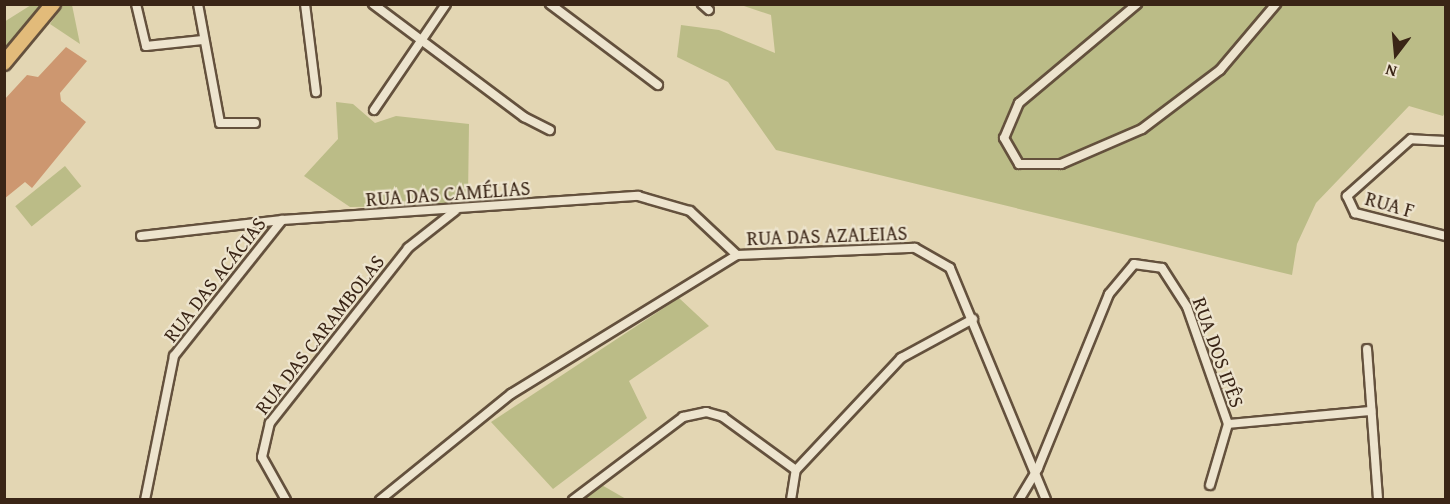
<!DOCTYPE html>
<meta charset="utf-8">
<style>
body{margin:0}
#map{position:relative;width:1450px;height:504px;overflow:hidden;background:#e3d6b3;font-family:"Gentium Book Plus",serif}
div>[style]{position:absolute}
.green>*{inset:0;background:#bbbc87;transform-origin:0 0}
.building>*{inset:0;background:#cd9770}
.roads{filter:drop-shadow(2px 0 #64513d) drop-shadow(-2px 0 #64513d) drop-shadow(0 2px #64513d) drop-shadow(0 -2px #64513d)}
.minor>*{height:8px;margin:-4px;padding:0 4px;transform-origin:4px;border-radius:4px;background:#ede4ce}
.primary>*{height:14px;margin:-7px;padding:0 7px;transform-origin:7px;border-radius:7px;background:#e2bb7a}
span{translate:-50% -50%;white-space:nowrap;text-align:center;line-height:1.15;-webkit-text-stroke:4.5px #ede4ce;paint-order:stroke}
.street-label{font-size:20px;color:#3a2516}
.frame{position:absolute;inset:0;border:6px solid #3a2516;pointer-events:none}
.north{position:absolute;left:1366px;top:24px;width:60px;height:60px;-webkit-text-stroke:4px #ede4ce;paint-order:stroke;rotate:196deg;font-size:16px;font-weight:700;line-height:24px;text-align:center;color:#3a2516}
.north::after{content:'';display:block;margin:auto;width:21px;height:27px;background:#3a2516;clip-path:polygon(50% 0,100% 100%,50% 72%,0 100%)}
</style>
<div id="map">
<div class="green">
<div style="clip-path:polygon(64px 4px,72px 5px,80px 44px,50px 24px)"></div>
<div style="clip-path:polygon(31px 5px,46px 5px,5px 51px,4px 22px)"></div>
<div style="clip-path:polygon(741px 5px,1445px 5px,1446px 110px,1443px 116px,1409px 106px,1316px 203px,1297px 244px,1292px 275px,776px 150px,728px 82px,677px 57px,681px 25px,719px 30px,775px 53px,771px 15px)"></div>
<div style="clip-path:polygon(336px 102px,353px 104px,375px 123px,396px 116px,469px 124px,468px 198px,435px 206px,350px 207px,304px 176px,338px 139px)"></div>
<div style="left:65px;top:166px;width:26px;height:64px;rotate:51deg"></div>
<div style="clip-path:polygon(679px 298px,709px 326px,629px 381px,647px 418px,553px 489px,491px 422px)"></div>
<div style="clip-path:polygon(600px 484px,626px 499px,582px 500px)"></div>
</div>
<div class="building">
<div style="clip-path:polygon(66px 47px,87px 61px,60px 93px,61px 101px,86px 122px,32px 188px,25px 182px,4px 199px,4px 100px,27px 75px,38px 77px)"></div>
</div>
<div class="roads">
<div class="minor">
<div style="left:136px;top:4px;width:43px;rotate:76.6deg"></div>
<div style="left:146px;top:46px;width:57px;rotate:-6deg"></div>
<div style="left:198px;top:4px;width:121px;rotate:79.5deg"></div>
<div style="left:220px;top:123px;width:35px"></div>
<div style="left:305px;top:4px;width:89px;rotate:82.9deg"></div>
<div style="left:373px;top:4px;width:189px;rotate:36.8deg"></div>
<div style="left:524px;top:117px;width:29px;rotate:27deg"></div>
<div style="left:550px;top:4px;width:135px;rotate:36.9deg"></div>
<div style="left:702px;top:4px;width:9px;rotate:41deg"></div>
<div style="left:1137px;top:4px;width:154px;rotate:140deg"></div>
<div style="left:1019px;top:103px;width:38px;rotate:113deg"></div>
<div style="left:1004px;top:138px;width:30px;rotate:60deg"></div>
<div style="left:1019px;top:164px;width:42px"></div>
<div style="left:1061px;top:164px;width:88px;rotate:-23.4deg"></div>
<div style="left:1142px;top:129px;width:98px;rotate:-37.1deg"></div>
<div style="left:1220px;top:70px;width:87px;rotate:-49.7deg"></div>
<div style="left:374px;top:110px;width:128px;rotate:-55.8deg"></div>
<div style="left:1446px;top:141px;width:35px;rotate:-177deg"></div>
<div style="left:1411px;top:139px;width:86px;rotate:138.3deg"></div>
<div style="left:1347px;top:196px;width:19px;rotate:65deg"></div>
<div style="left:1355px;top:213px;width:94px;rotate:14.2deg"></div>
<div style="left:141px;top:236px;width:142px;rotate:-6.5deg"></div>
<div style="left:282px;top:220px;width:357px;rotate:-3.9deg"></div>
<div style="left:638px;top:196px;width:54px;rotate:16.1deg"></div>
<div style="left:690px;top:211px;width:64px;rotate:43.1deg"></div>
<div style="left:1367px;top:349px;width:151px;rotate:85.8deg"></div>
<div style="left:1210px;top:485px;width:64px;rotate:-73.6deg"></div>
<div style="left:145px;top:500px;width:147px;rotate:-78.6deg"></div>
<div style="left:174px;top:356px;width:174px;rotate:-51.5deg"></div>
<div style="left:286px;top:500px;width:49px;rotate:-119.2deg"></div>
<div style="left:262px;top:457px;width:35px;rotate:-77deg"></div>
<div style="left:270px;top:423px;width:223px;rotate:-51.7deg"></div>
<div style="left:408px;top:248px;width:60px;rotate:-38.2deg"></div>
<div style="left:380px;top:500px;width:169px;rotate:-39deg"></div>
<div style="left:511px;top:394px;width:265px;rotate:-31.6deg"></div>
<div style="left:737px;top:255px;width:178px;rotate:-2.3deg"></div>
<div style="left:915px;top:248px;width:40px;rotate:29.7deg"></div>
<div style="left:950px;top:268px;width:251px;rotate:67.5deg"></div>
<div style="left:573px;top:500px;width:138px;rotate:-37deg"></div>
<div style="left:683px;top:417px;width:24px;rotate:-12deg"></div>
<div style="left:706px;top:412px;width:18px;rotate:16deg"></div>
<div style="left:723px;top:417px;width:90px;rotate:36deg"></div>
<div style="left:796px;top:470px;width:154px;rotate:-46.8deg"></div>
<div style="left:901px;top:358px;width:82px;rotate:-28.4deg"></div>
<div style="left:791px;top:500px;width:30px;rotate:-81deg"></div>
<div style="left:1019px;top:500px;width:37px;rotate:-59deg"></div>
<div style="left:1038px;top:468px;width:188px;rotate:-67.8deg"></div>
<div style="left:1109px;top:294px;width:39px;rotate:-50deg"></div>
<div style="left:1134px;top:264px;width:28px;rotate:8deg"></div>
<div style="left:1162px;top:268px;width:46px;rotate:57.3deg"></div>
<div style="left:1187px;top:307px;width:124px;rotate:70.7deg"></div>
<div style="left:1228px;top:424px;width:144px;rotate:-5.2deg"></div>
</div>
<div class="primary">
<div style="left:4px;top:63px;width:77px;rotate:-50.3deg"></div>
</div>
</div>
<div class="street-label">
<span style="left:448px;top:193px;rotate:-4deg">RUA DAS CAMÉLIAS</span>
<span style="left:1390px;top:204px;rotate:16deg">RUA F</span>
<span style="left:827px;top:235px;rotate:-2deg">RUA DAS AZALEIAS</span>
<span style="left:214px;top:279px;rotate:-52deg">RUA DAS ACÁCIAS</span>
<span style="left:319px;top:334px;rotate:-52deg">RUA DAS CARAMBOLAS</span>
<span style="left:1219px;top:352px;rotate:70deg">RUA DOS IPÊS</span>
</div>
<div class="frame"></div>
<div class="north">N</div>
</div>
